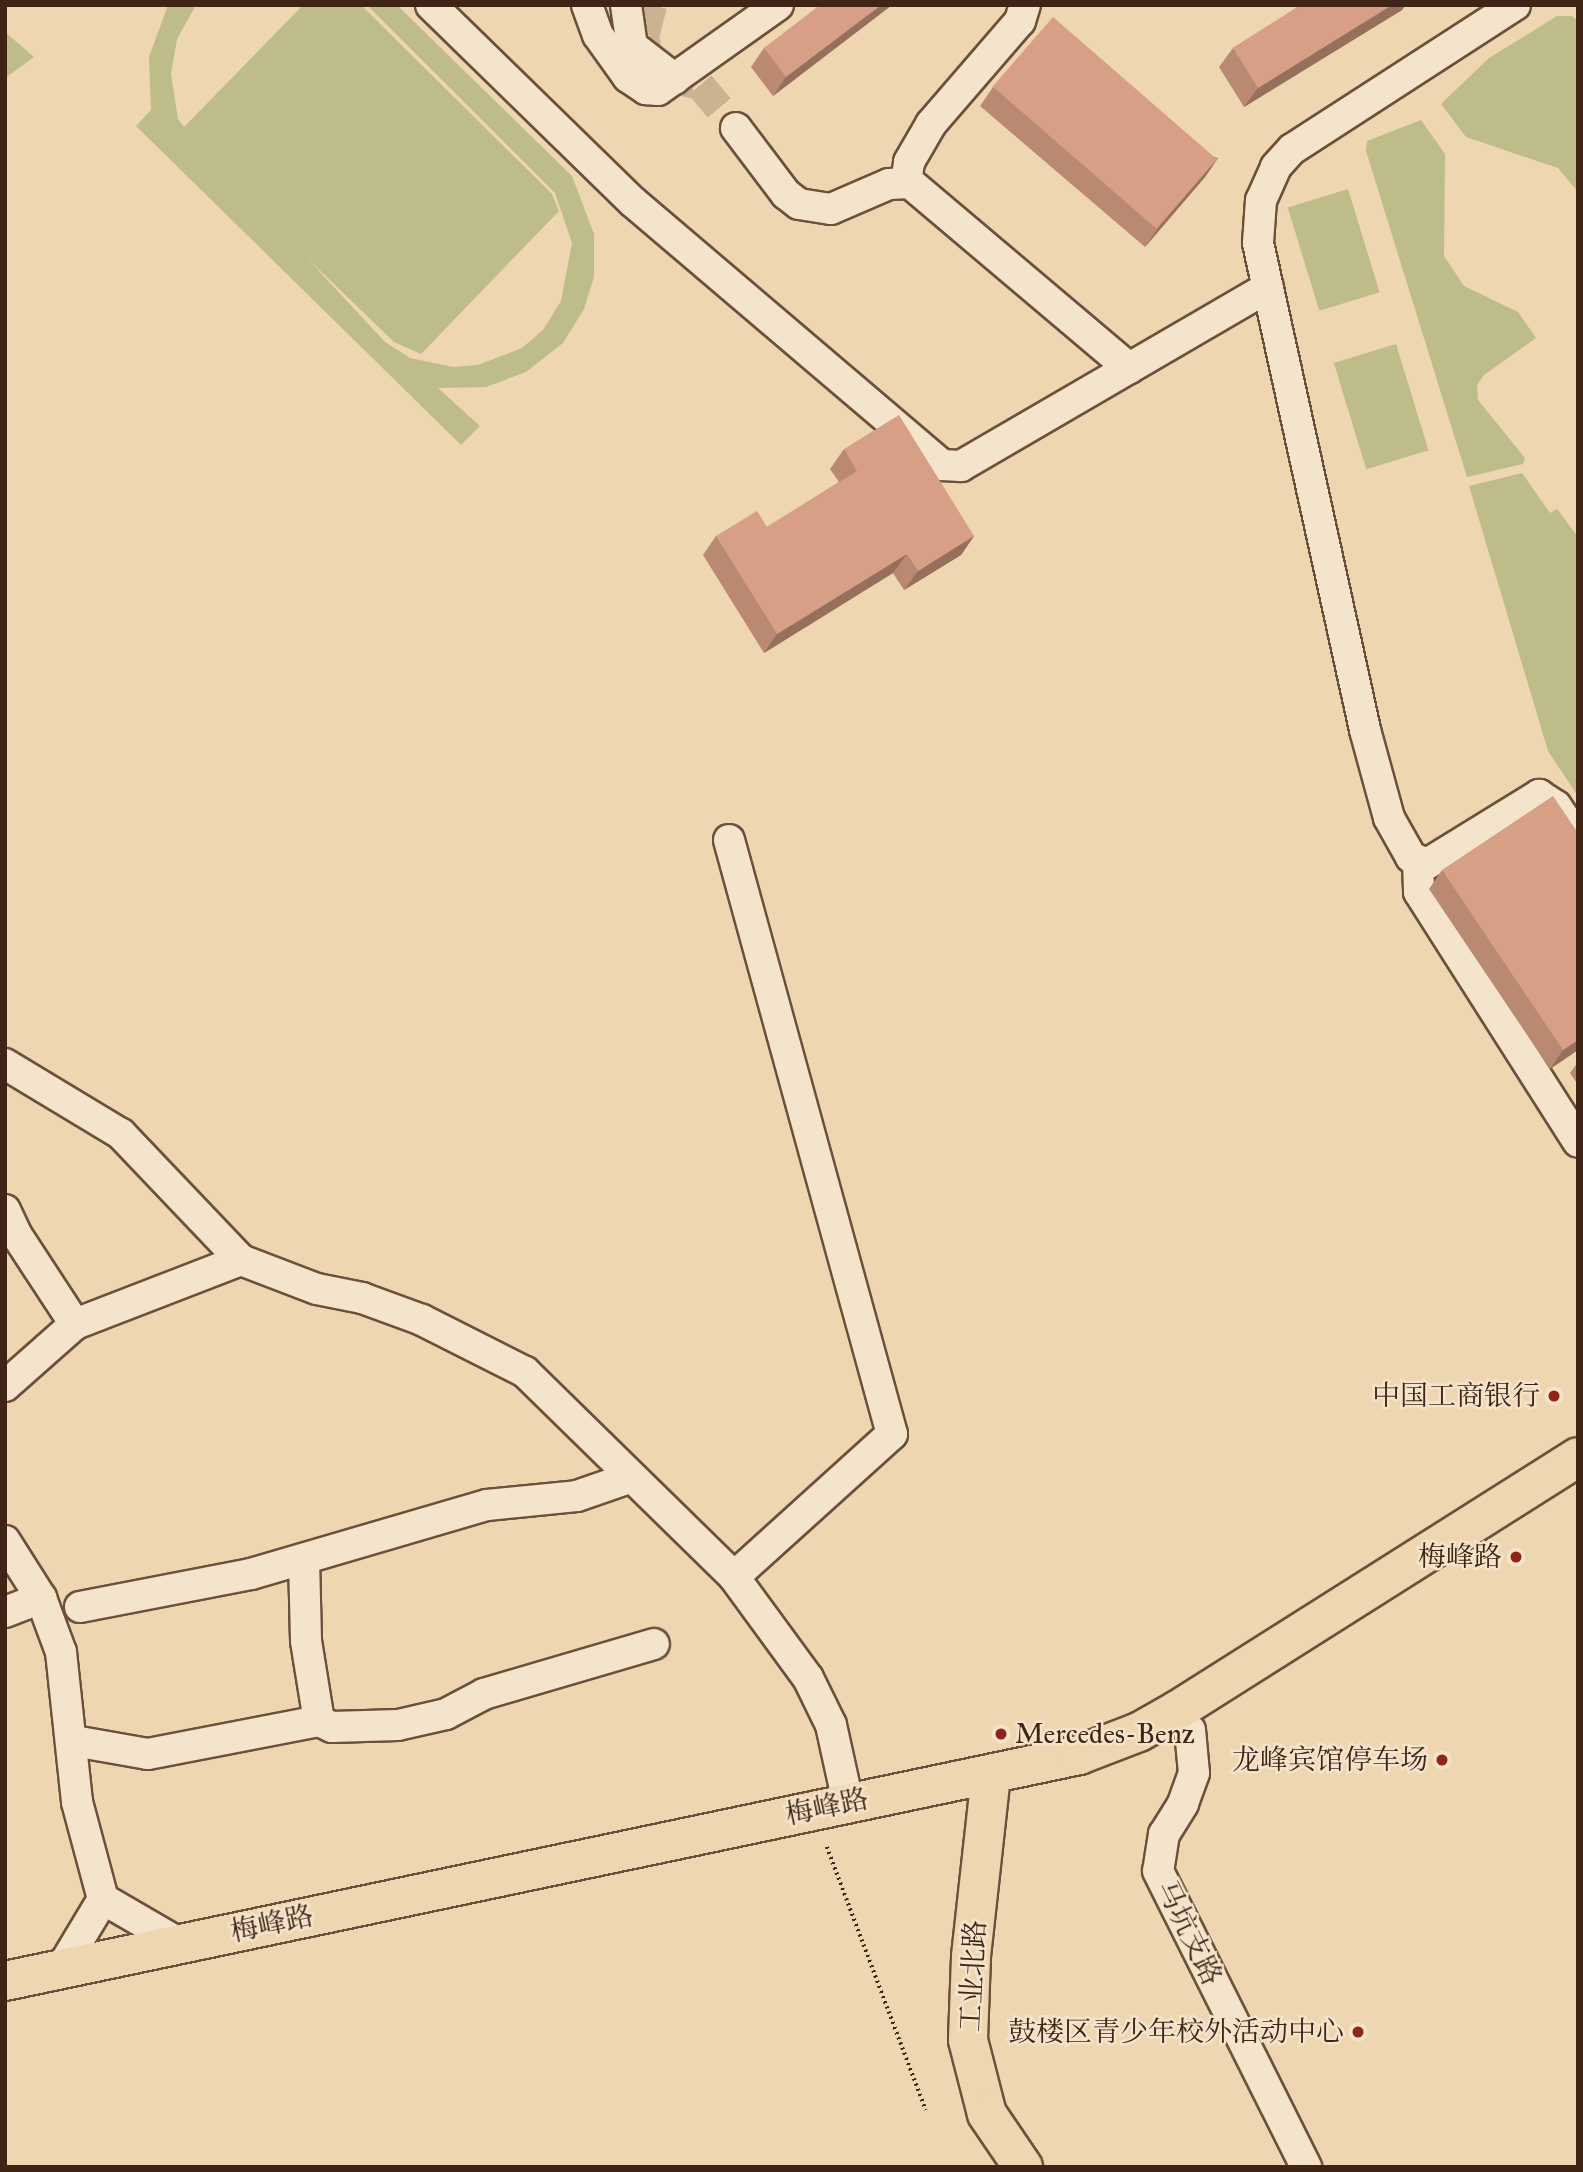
<!DOCTYPE html>
<meta charset="utf-8">
<style>
body{margin:0}
#map{position:relative;width:1583px;height:2172px;overflow:hidden;background:#eed6b0;font-family:"IM FELL Great Primer","Noto Serif SC",serif}
div>[style]{position:absolute}
.green>*{inset:0;background:#bebc88;transform-origin:0 0}
.minor-tunnel>*{height:30px;margin-top:-15px;transform-origin:0;background:repeating-linear-gradient(90deg,#cbb291 0 30px,transparent 0 45px)}
.path>*{height:3.5px;margin-top:-1.75px;transform-origin:0;background:repeating-linear-gradient(90deg,#402416 0 2px,transparent 0 5.5px)}
.roads{filter:drop-shadow(2px 0 #6c503c) drop-shadow(-2px 0 #6c503c) drop-shadow(0 2px #6c503c) drop-shadow(0 -2px #6c503c)}
.minor>*{height:30px;margin:-15px;padding:0 15px;transform-origin:15px;border-radius:15px;background:#f4e4cc}
.major>*{height:38px;margin:-19px;padding:0 19px;transform-origin:19px;border-radius:19px;background:#eed6b0}
.wall>*{inset:0;background:#b98972}
.shaded-wall>*{inset:0;background:#966f5d}
.building>*{inset:0;background:#d79f85;transform-origin:0 0}
.dots>*{width:19px;height:19px;translate:-50% -50%;box-sizing:border-box;border:4px solid #f4e4cc;border-radius:50%}
span{translate:-50% -50%;white-space:nowrap;text-align:center;line-height:1.15;-webkit-text-stroke:5px #f4e4cc;paint-order:stroke}
.poi-label{font-size:28px;color:#402416}
.right{translate:-100% -50%;text-align:right}
.left{translate:0 -50%;text-align:left}
.street-label{font-size:28px;color:#402416}
.frame{position:absolute;inset:0;border:7px solid #402416;pointer-events:none}
</style>
<div id="map">
<div class="green">
<div style="clip-path:polygon(168px 5px,196px 5px,177px 39px,171px 74px,178px 119px,184px 127px,303px 5px,361px 5px,552px 194px,559px 211px,421px 354px,394px 342px,307px 258px,385px 342px,410px 358px,453px 367px,478px 365px,522px 348px,543px 330px,561px 301px,572px 243px,555px 193px,367px 5px,397px 5px,572px 176px,594px 234px,594px 277px,584px 309px,563px 343px,526px 372px,486px 387px,438px 388px,480px 426px,461px 445px,136px 126px,151px 110px,149px 57px)"></div>
<div style="clip-path:polygon(1557px 16px,1572px 16px,1578px 21px,1578px 192px,1558px 168px,1466px 137px,1441px 104px,1489px 58px)"></div>
<div style="clip-path:polygon(5px 32px,34px 57px,5px 78px)"></div>
<div style="clip-path:polygon(1421px 120px,1445px 154px,1444px 256px,1464px 286px,1518px 312px,1536px 338px,1484px 375px,1477px 385px,1478px 400px,1525px 458px,1523px 464px,1467px 477px,1366px 151px,1367px 141px)"></div>
<div style="left:1348px;top:189px;width:108px;height:63px;rotate:73deg"></div>
<div style="left:1396px;top:344px;width:111px;height:65px;rotate:73deg"></div>
<div style="clip-path:polygon(1522px 473px,1550px 513px,1557px 509px,1578px 537px,1578px 796px,1548px 751px,1469px 486px)"></div>
</div>
<div class="minor-tunnel">
<div style="left:652px;top:5px;width:33px;rotate:104deg"></div>
<div style="left:644px;top:37px;width:27px;rotate:77deg"></div>
<div style="left:650px;top:63px;width:21px;rotate:43deg"></div>
<div style="left:665px;top:77px;width:36px;rotate:13deg"></div>
<div style="left:700px;top:85px;width:56px;rotate:50.1deg"></div>
</div>
<div class="path">
<div style="left:827px;top:1847px;width:281px;rotate:69.4deg"></div>
</div>
<div class="roads">
<div class="minor">
<div style="left:431px;top:5px;width:282px;rotate:44.3deg"></div>
<div style="left:633px;top:202px;width:406px;rotate:40.4deg"></div>
<div style="left:942px;top:465px;width:19px;rotate:3deg"></div>
<div style="left:961px;top:466px;width:355px;rotate:-30.2deg"></div>
<div style="left:587px;top:5px;width:32px;rotate:70deg"></div>
<div style="left:598px;top:35px;width:52px;rotate:54.5deg"></div>
<div style="left:628px;top:77px;width:22px;rotate:34deg"></div>
<div style="left:646px;top:89px;width:12px;rotate:5deg"></div>
<div style="left:658px;top:90px;width:147px;rotate:-35.3deg"></div>
<div style="left:626px;top:5px;width:41px;rotate:81.7deg"></div>
<div style="left:632px;top:46px;width:54px;rotate:37.5deg"></div>
<div style="left:1515px;top:5px;width:265px;rotate:147.1deg"></div>
<div style="left:1292px;top:149px;width:24px;rotate:132deg"></div>
<div style="left:1276px;top:167px;width:36px;rotate:114deg"></div>
<div style="left:1261px;top:200px;width:43px;rotate:94deg"></div>
<div style="left:1258px;top:243px;width:499px;rotate:77.6deg"></div>
<div style="left:1365px;top:730px;width:91px;rotate:74.7deg"></div>
<div style="left:1389px;top:818px;width:45px;rotate:60.6deg"></div>
<div style="left:1411px;top:857px;width:17px;rotate:24deg"></div>
<div style="left:1427px;top:864px;width:132px;rotate:-31.6deg"></div>
<div style="left:1539px;top:795px;width:20px;rotate:33deg"></div>
<div style="left:1556px;top:806px;width:40px;rotate:56deg"></div>
<div style="left:736px;top:128px;width:83px;rotate:52.9deg"></div>
<div style="left:786px;top:194px;width:16px;rotate:38deg"></div>
<div style="left:799px;top:204px;width:32px;rotate:9deg"></div>
<div style="left:831px;top:209px;width:63px;rotate:-23.3deg"></div>
<div style="left:889px;top:184px;width:21px;rotate:-3deg"></div>
<div style="left:910px;top:183px;width:287px;rotate:40.2deg"></div>
<div style="left:906px;top:182px;width:20px;rotate:-81deg"></div>
<div style="left:909px;top:162px;width:44px;rotate:-59.9deg"></div>
<div style="left:931px;top:124px;width:136px;rotate:-49.2deg"></div>
<div style="left:1020px;top:21px;width:17px;rotate:-73deg"></div>
<div style="left:729px;top:840px;width:616px;rotate:74.66deg"></div>
<div style="left:892px;top:1434px;width:213px;rotate:137.9deg"></div>
<div style="left:1418px;top:862px;width:30px;rotate:88deg"></div>
<div style="left:1419px;top:892px;width:296px;rotate:57.5deg"></div>
<div style="left:5px;top:1064px;width:135px;rotate:31.1deg"></div>
<div style="left:121px;top:1134px;width:174px;rotate:46.4deg"></div>
<div style="left:241px;top:1260px;width:81px;rotate:20.9deg"></div>
<div style="left:317px;top:1289px;width:46px;rotate:11.3deg"></div>
<div style="left:362px;top:1298px;width:64px;rotate:20.1deg"></div>
<div style="left:422px;top:1320px;width:115px;rotate:26.8deg"></div>
<div style="left:525px;top:1372px;width:293px;rotate:44.4deg"></div>
<div style="left:734px;top:1577px;width:125px;rotate:53.8deg"></div>
<div style="left:808px;top:1678px;width:52px;rotate:63.9deg"></div>
<div style="left:831px;top:1725px;width:79px;rotate:77.6deg"></div>
<div style="left:5px;top:1210px;width:26px;rotate:65deg"></div>
<div style="left:16px;top:1234px;width:108px;rotate:56.8deg"></div>
<div style="left:5px;top:1386px;width:94px;rotate:-41.5deg"></div>
<div style="left:75px;top:1324px;width:178px;rotate:-21.1deg"></div>
<div style="left:5px;top:1541px;width:67px;rotate:57.7deg"></div>
<div style="left:41px;top:1598px;width:58px;rotate:69.7deg"></div>
<div style="left:61px;top:1652px;width:151px;rotate:83.9deg"></div>
<div style="left:77px;top:1802px;width:100px;rotate:75deg"></div>
<div style="left:103px;top:1899px;width:88px;rotate:30.1deg"></div>
<div style="left:304px;top:1559px;width:82px;rotate:88.6deg"></div>
<div style="left:306px;top:1641px;width:81px;rotate:80.8deg"></div>
<div style="left:80px;top:1607px;width:174px;rotate:-10.9deg"></div>
<div style="left:251px;top:1574px;width:246px;rotate:-16.3deg"></div>
<div style="left:487px;top:1505px;width:90px;rotate:-5.7deg"></div>
<div style="left:577px;top:1496px;width:55px;rotate:-19.1deg"></div>
<div style="left:5px;top:1612px;width:39px;rotate:-21deg"></div>
<div style="left:1190px;top:1730px;width:43px;rotate:84.7deg"></div>
<div style="left:1194px;top:1773px;width:33px;rotate:110deg"></div>
<div style="left:1183px;top:1804px;width:36px;rotate:122deg"></div>
<div style="left:1164px;top:1834px;width:37px;rotate:99deg"></div>
<div style="left:1158px;top:1871px;width:331px;rotate:63.4deg"></div>
<div style="left:74px;top:1741px;width:75px;rotate:10deg"></div>
<div style="left:148px;top:1754px;width:174px;rotate:-10.9deg"></div>
<div style="left:319px;top:1721px;width:14px;rotate:25deg"></div>
<div style="left:332px;top:1727px;width:66px;rotate:-1.7deg"></div>
<div style="left:398px;top:1725px;width:49px;rotate:-12.9deg"></div>
<div style="left:446px;top:1714px;width:43px;rotate:-27.8deg"></div>
<div style="left:484px;top:1694px;width:177px;rotate:-16.4deg"></div>
<div style="left:61px;top:1969px;width:82px;rotate:-59deg"></div>
</div>
<div class="major">
<div style="left:991px;top:1775px;width:183px;rotate:96.3deg"></div>
<div style="left:971px;top:1957px;width:83px;rotate:92.1deg"></div>
<div style="left:968px;top:2040px;width:76px;rotate:75.6deg"></div>
<div style="left:987px;top:2114px;width:64px;rotate:55.8deg"></div>
<div style="left:5px;top:1981px;width:1098px;rotate:-11.88deg"></div>
<div style="left:1079px;top:1755px;width:64px;rotate:-21deg"></div>
<div style="left:1139px;top:1732px;width:45px;rotate:-29.4deg"></div>
<div style="left:1178px;top:1710px;width:473px;rotate:-32.3deg"></div>
</div>
</div>
<div class="wall">
<div style="clip-path:polygon(892px 5px,773px 96px,751px 67px,764px 48px)"></div>
<div style="clip-path:polygon(1301px 5px,1405px 5px,1402px 10px,1244px 107px,1219px 67px,1233px 48px)"></div>
<div style="clip-path:polygon(993px 87px,1218px 158px,1205px 177px,1145px 247px,980px 106px)"></div>
<div style="clip-path:polygon(844px 449px,974px 536px,961px 555px,904px 590px,893px 573px,764px 653px,703px 555px,716px 536px,767px 527px,839px 482px,830px 469px)"></div>
<div style="clip-path:polygon(1442px 870px,1578px 1050px,1550px 1069px,1429px 889px)"></div>
<div style="clip-path:polygon(1578px 1062px,1578px 1085px,1570px 1073px)"></div>
</div>
<div class="shaded-wall">
<div style="clip-path:polygon(881px 5px,892px 5px,773px 96px,786px 77px)"></div>
<div style="clip-path:polygon(1392px 5px,1405px 5px,1402px 10px,1244px 107px,1258px 88px)"></div>
<div style="clip-path:polygon(1218px 158px,1205px 177px,1145px 247px,1158px 228px)"></div>
<div style="clip-path:polygon(974px 536px,961px 555px,904px 590px,918px 571px)"></div>
<div style="clip-path:polygon(907px 554px,893px 573px,764px 653px,777px 634px)"></div>
<div style="clip-path:polygon(1578px 1040px,1578px 1050px,1550px 1069px,1563px 1050px)"></div>
</div>
<div class="building">
<div style="clip-path:polygon(820px 5px,881px 5px,786px 77px,764px 48px)"></div>
<div style="clip-path:polygon(1301px 5px,1392px 5px,1258px 88px,1233px 48px)"></div>
<div style="left:1053px;top:17px;width:217px;height:92px;rotate:41deg"></div>
<div style="clip-path:polygon(899px 415px,974px 536px,918px 571px,907px 554px,777px 634px,716px 536px,757px 511px,767px 527px,857px 471px,844px 449px)"></div>
<div style="clip-path:polygon(1553px 796px,1578px 833px,1578px 1040px,1563px 1050px,1442px 870px)"></div>
</div>
<div class="dots">
<div style="left:1554px;top:1396px;background:#8f2418"></div>
<div style="left:1516px;top:1557px;background:#8f2418"></div>
<div style="left:1001px;top:1734px;background:#8f2418"></div>
<div style="left:1442px;top:1760px;background:#8f2418"></div>
<div style="left:1358px;top:2032px;background:#8f2418"></div>
</div>
<div class="poi-label">
<span class="right" style="left:1540px;top:1396px">中国工商银行</span>
<span class="right" style="left:1502px;top:1557px">梅峰路</span>
<span class="left" style="left:1015px;top:1734px">Mercedes-Benz</span>
<span class="right" style="left:1428px;top:1760px">龙峰宾馆停车场</span>
<span class="right" style="left:1344px;top:2032px">鼓楼区青少年校外活动中心</span>
</div>
<div class="street-label">
<span style="left:827px;top:1807px;rotate:-12deg">梅峰路</span>
<span style="left:272px;top:1924px;rotate:-12deg">梅峰路</span>
<span style="left:1189px;top:1933px;rotate:64deg">马坑支路</span>
<span style="left:973px;top:1976px;rotate:-87deg">工业北路</span>
</div>
<div class="frame"></div>
</div>
